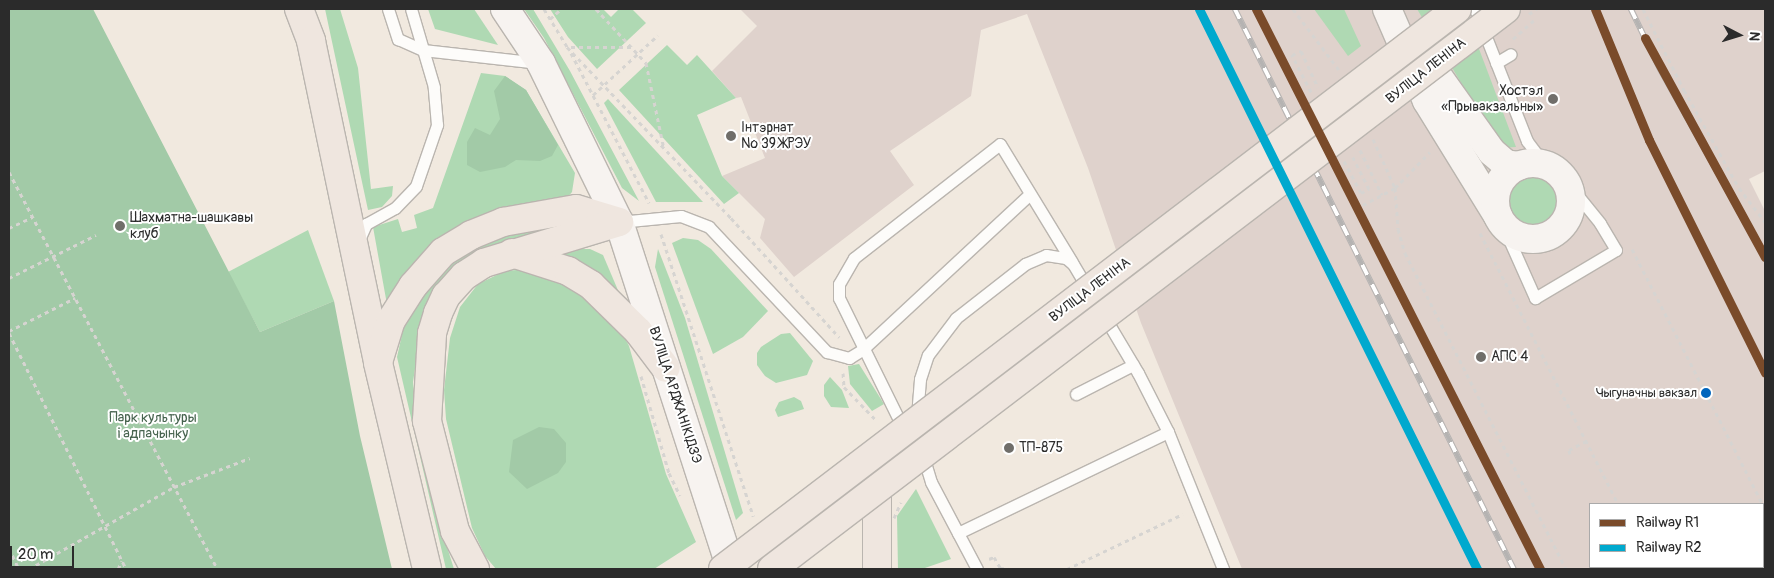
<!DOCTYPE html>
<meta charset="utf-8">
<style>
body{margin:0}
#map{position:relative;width:1774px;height:578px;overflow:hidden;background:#f1e9df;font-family:Pangolin,sans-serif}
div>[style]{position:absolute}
.industrial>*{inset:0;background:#dfd2cc}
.green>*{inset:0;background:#afd9b3}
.round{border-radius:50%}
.forest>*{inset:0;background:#a2caa7}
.path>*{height:3px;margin-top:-1.5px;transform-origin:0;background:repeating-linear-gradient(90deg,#d6d4d1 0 4px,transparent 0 8px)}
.roads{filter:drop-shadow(1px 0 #bab5af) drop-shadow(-1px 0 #bab5af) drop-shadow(0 1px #bab5af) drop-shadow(0 -1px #bab5af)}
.lane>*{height:11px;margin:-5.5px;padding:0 5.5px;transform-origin:5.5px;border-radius:5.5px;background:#fdfcfa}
.secondary>*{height:28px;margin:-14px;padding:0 14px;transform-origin:14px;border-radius:14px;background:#f7f3f0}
.secondary>.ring{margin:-14px;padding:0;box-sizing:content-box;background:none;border:28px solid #f7f3f0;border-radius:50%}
.primary>*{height:28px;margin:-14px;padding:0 14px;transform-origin:14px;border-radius:14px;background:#efe6df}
.rail>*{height:5.5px;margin-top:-2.75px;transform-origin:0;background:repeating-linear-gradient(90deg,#fff 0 11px,#b5b3b2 0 22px);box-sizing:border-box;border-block:1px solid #b5b3b2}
.path-bridge>*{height:3px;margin-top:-1.5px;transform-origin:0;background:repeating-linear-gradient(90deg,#d6d4d1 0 4px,transparent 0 8px)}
.bridges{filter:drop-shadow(1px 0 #bab5af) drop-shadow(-1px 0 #bab5af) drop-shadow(0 1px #bab5af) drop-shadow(0 -1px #bab5af)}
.primary-bridge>*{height:28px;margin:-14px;padding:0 14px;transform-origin:14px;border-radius:14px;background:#efe6df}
.rail-1>*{height:9px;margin:-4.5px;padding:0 4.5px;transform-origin:4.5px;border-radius:4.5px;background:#7a4b2a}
.rail-2>*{height:9px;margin:-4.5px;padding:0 4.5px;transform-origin:4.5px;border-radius:4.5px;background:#00a9ce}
.dots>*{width:14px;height:14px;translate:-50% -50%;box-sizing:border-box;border:2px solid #fff;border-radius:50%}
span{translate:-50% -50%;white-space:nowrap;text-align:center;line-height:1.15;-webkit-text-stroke:4px #fff;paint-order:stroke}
.bus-label{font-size:13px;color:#2b2b2b}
.right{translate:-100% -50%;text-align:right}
.street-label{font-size:14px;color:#2b2b2b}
.poi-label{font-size:14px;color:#2b2b2b}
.left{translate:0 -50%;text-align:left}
.park-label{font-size:14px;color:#46634e}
.frame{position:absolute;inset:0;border:10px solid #2b2b2b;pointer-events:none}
.legend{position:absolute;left:1589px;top:503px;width:175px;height:65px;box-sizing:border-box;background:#fff;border:1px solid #aaa;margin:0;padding:6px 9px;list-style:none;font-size:15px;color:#2b2b2b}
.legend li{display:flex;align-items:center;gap:10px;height:25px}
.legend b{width:25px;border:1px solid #aaa}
.north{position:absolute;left:1714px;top:10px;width:50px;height:50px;-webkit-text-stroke:4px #fff;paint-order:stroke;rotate:95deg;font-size:14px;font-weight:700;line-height:20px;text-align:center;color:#2b2b2b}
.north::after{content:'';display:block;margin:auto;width:18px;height:22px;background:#2b2b2b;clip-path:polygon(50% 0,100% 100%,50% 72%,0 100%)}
.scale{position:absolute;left:10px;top:546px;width:64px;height:22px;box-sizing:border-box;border:2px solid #2b2b2b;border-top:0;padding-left:6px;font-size:15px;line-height:18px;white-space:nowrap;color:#2b2b2b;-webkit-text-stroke:4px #fff;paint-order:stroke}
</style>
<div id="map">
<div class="industrial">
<div style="clip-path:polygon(evenodd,740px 9px,1765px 9px,1765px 171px,1749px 179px,1765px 211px,1765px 569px,1242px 569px,1141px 323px,1088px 168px,1027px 14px,981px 30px,971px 96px,890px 151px,914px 185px,794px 277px,760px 238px,765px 219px,722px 176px,765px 158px,741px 97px,736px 98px,712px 71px,757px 26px,740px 9px,1590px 504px,1763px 504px,1763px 567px,1590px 567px,1590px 504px)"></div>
</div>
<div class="green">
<div style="clip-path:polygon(325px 9px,340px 9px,358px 68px,371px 189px,393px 186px,392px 196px,382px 207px,368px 210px)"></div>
<div style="clip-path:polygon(428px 9px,474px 9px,498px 45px,435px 29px)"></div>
<div style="clip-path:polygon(524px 9px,533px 9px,570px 71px,639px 201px,622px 188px,544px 38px)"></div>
<div style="clip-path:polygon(550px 9px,603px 9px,611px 17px,619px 9px,632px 9px,646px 23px,597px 69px,568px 37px)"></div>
<div style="clip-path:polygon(1314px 9px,1344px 9px,1361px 46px,1348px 56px)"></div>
<div style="clip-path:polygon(1417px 9px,1464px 9px,1516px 147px,1500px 148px)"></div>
<div style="clip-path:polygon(667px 45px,687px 65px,697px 55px,736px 98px,697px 115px,722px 176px,739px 193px,724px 204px,619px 90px)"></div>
<div style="clip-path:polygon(481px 73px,505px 76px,526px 90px,575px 173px,572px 192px,566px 199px,493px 213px,388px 310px,373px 227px,398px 219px,402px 232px,417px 228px,414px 215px,433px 208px)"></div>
<div style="clip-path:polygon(608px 99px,703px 202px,656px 202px,604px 103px)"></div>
<div class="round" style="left:1505px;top:175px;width:54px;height:54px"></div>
<div style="clip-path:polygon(578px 219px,478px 250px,458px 263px,441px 281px,430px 300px,422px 323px,413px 382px,418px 427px,436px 512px,454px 569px,446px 569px,397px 357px,403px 330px,432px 276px,475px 242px)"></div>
<div style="clip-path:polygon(308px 230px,334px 301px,260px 332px,228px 272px)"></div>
<div style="clip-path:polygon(683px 238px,698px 240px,711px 249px,768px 311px,743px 337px,713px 354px,672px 243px)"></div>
<div style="clip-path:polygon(554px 249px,590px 249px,603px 255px,620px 295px,553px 251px)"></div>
<div style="clip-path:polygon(658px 249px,685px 318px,743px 513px,736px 520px,655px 267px)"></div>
<div style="clip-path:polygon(528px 269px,550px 275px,593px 303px,621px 330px,629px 346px,666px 474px,696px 542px,654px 569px,496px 569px,485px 556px,472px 528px,446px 419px,444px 390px,450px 338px,460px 307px,478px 284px,505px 271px)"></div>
<div style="clip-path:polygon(790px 333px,813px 361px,807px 375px,776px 383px,765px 376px,757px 365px,757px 353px,761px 347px,781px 334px)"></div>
<div style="clip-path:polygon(859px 364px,884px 404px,872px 411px,850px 384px,848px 366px)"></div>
<div style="clip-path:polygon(830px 377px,842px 390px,849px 408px,831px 407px,824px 396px,824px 385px)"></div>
<div style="clip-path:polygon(794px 397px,801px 401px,804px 409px,778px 417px,775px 410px,779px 402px)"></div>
<div style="clip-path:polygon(916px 489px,951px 559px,922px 569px,898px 569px,897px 516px)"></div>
</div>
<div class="forest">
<div style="clip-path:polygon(9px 9px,93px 9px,260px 332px,334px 301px,360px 436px,392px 569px,9px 569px)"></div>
<div style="clip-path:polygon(505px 76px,526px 90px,558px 145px,552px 156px,540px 161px,516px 160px,505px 167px,480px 172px,467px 165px,467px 142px,475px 128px,490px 135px,500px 119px,494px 91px)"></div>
<div style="clip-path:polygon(539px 427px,554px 429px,566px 443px,566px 462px,558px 473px,527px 489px,509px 472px,513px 440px)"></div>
</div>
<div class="path">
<div style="left:544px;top:9px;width:46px;rotate:58.4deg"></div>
<div style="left:596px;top:9px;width:74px;rotate:47.2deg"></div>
<div style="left:646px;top:63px;width:88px;rotate:78.2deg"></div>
<div style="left:1293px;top:9px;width:76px;rotate:53deg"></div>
<div style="left:1643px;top:9px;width:91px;rotate:63.2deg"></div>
<div style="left:1684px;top:90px;width:112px;rotate:60.7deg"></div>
<div style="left:1739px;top:188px;width:43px;rotate:52.6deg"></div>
<div style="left:550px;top:19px;width:15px;rotate:-42deg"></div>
<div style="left:1513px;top:39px;width:28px;rotate:-42deg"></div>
<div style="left:631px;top:47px;width:64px;rotate:180deg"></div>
<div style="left:567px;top:47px;width:237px;rotate:46.2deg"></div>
<div style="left:731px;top:218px;width:161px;rotate:47.8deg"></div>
<div style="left:571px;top:53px;width:169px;rotate:62.5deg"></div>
<div style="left:1311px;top:92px;width:42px;rotate:-117.2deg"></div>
<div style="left:1292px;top:55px;width:10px;rotate:-24deg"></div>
<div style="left:1301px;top:51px;width:40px;rotate:65deg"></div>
<div style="left:593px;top:95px;width:88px;rotate:-42.7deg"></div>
<div style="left:1373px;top:139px;width:54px;rotate:65.8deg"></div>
<div style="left:1395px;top:188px;width:41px;rotate:85.8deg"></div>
<div style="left:1398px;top:229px;width:25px;rotate:74deg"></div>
<div style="left:1405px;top:253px;width:355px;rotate:63deg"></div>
<div style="left:1360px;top:150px;width:50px;rotate:63.9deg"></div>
<div style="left:1344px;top:161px;width:36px;rotate:62deg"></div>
<div style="left:1361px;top:193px;width:9px;rotate:-27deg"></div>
<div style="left:1369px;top:189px;width:38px;rotate:-117deg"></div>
<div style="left:9px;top:172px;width:448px;rotate:62.3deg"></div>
<div style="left:1363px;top:205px;width:36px;rotate:-28deg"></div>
<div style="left:1395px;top:188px;width:50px;rotate:-45.8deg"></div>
<div style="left:9px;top:228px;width:26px;rotate:-25deg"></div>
<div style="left:1480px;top:233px;width:304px;rotate:63deg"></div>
<div style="left:661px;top:234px;width:297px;rotate:71.9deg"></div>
<div style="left:1632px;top:249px;width:292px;rotate:62.9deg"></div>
<div style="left:9px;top:278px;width:97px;rotate:-26.3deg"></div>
<div style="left:9px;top:331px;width:74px;rotate:-26.6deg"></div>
<div style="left:9px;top:333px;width:263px;rotate:63.6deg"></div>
<div style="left:843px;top:373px;width:14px;rotate:86deg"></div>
<div style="left:844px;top:387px;width:47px;rotate:45.9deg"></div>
<div style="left:641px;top:376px;width:101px;rotate:73.9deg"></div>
<div style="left:669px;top:473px;width:25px;rotate:64deg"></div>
<div style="left:1570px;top:454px;width:4px;rotate:-104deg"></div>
<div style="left:1569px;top:450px;width:19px;rotate:-28deg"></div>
<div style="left:1763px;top:539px;width:3px;rotate:-45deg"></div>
<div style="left:9px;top:548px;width:23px;rotate:65deg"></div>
<div style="left:989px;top:559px;width:5px;rotate:-22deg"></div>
<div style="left:994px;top:557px;width:14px;rotate:60deg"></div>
<div style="left:1651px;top:567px;width:2px;rotate:63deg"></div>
<div style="left:1000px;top:568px;width:9px;rotate:6deg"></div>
<div style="left:29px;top:569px;width:167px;rotate:-29.5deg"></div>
<div style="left:174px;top:487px;width:81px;rotate:-20.9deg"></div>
<div style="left:118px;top:569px;width:9px;rotate:-63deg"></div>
<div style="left:1067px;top:569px;width:128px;rotate:-25.4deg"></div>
<div style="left:1710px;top:569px;width:5px;rotate:-22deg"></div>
</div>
<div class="roads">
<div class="lane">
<div style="left:388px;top:9px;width:32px;rotate:72deg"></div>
<div style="left:398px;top:39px;width:27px;rotate:24deg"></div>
<div style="left:423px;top:50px;width:117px;rotate:6.4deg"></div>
<div style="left:1475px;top:9px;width:142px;rotate:68.5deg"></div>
<div style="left:1527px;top:141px;width:30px;rotate:53deg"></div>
<div style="left:1496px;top:63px;width:17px;rotate:-31deg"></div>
<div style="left:1499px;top:217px;width:89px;rotate:66deg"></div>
<div style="left:1535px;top:298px;width:94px;rotate:-30.7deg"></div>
<div style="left:1616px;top:250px;width:31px;rotate:-121deg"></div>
<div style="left:1600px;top:223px;width:55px;rotate:-129.1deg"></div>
<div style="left:619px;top:222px;width:62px;rotate:-5.5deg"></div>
<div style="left:681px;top:216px;width:30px;rotate:21deg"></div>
<div style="left:709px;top:227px;width:172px;rotate:46.7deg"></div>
<div style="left:827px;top:352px;width:23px;rotate:15deg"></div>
<div style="left:849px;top:358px;width:15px;rotate:-32deg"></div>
<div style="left:862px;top:350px;width:229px;rotate:-42.9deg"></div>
<div style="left:358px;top:242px;width:20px;rotate:-66deg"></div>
<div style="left:366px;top:224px;width:33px;rotate:-29deg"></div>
<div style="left:395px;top:208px;width:30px;rotate:-46deg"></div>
<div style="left:416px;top:186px;width:65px;rotate:-71deg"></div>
<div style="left:437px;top:125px;width:38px;rotate:-95deg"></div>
<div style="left:434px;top:87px;width:81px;rotate:-106.4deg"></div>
<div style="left:1076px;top:394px;width:64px;rotate:-27deg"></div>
<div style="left:905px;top:432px;width:149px;rotate:-116.2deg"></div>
<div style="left:839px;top:298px;width:14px;rotate:-90deg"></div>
<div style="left:839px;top:284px;width:30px;rotate:-60deg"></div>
<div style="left:854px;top:258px;width:185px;rotate:-38deg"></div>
<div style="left:1000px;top:144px;width:138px;rotate:58.6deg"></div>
<div style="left:958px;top:533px;width:233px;rotate:-25.7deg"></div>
<div style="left:977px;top:569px;width:98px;rotate:-117.9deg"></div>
<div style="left:931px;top:482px;width:34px;rotate:-107deg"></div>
<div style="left:921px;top:450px;width:23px;rotate:-103deg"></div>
<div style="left:916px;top:428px;width:49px;rotate:-85.3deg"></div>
<div style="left:920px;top:379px;width:25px;rotate:-72deg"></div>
<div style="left:928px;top:355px;width:46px;rotate:-52.9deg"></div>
<div style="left:956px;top:318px;width:88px;rotate:-38deg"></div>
<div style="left:1025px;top:264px;width:23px;rotate:-23deg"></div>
<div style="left:1046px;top:255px;width:20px;rotate:9deg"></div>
<div style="left:1066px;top:258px;width:9px;rotate:41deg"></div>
<div style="left:1073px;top:264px;width:127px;rotate:59.2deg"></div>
<div style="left:1138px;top:373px;width:66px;rotate:63deg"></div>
<div style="left:1168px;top:432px;width:148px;rotate:68.1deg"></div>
</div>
<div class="secondary">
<div style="left:505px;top:9px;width:65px;rotate:56.3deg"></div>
<div style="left:541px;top:63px;width:177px;rotate:63.9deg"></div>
<div style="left:619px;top:222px;width:365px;rotate:72.1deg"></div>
<div style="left:1387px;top:9px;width:100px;rotate:66.5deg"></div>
<div style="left:1427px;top:101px;width:135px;rotate:58.3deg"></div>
<div style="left:1417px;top:47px;width:129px;rotate:54.5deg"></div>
<div style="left:1492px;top:152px;width:18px;rotate:41deg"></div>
<div style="left:1506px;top:164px;width:13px;rotate:9deg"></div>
<div class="ring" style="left:1495px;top:163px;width:48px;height:48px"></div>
</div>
<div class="primary">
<div style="left:299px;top:9px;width:34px;rotate:69deg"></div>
<div style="left:311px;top:41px;width:329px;rotate:78.2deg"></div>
<div style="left:378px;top:363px;width:212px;rotate:76.6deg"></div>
<div style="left:512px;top:253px;width:59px;rotate:17.8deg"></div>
<div style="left:568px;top:271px;width:27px;rotate:31deg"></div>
<div style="left:591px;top:285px;width:66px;rotate:44.4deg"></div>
<div style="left:638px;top:331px;width:46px;rotate:52.9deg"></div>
<div style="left:379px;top:359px;width:39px;rotate:-73deg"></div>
<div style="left:390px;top:322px;width:43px;rotate:-57.4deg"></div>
<div style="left:413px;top:286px;width:45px;rotate:-48.6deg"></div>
<div style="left:443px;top:252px;width:33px;rotate:-31deg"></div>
<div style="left:471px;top:235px;width:35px;rotate:-22deg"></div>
<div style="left:503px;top:222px;width:74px;rotate:-10.1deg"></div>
<div style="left:576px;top:209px;width:45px;rotate:16.8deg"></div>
<div style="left:877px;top:491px;width:78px;rotate:90deg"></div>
<div style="left:475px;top:569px;width:43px;rotate:-117.8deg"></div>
<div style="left:455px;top:531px;width:114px;rotate:-104.3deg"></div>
<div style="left:427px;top:421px;width:88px;rotate:-86.7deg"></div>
<div style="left:432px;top:333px;width:21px;rotate:-73deg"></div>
<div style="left:438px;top:313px;width:19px;rotate:-65deg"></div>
<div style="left:446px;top:296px;width:27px;rotate:-48deg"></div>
<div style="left:464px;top:276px;width:24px;rotate:-33deg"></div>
<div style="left:484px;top:263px;width:141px;rotate:-16.9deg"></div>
</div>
</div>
<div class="rail">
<div style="left:1235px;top:9px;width:626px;rotate:63.52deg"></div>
<div style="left:1256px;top:9px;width:628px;rotate:63.11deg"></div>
<div style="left:1595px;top:9px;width:142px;rotate:67.6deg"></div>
<div style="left:1649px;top:140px;width:260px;rotate:63.5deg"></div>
<div style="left:1631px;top:9px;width:67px;rotate:64.2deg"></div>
<div style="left:1660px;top:69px;width:215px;rotate:60.8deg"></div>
</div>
<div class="path-bridge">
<div style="left:1529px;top:14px;width:9px;rotate:-32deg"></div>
<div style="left:894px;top:518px;width:17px;rotate:-66deg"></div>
</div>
<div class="bridges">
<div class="primary-bridge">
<div style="left:723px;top:569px;width:923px;rotate:-37.34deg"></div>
<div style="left:772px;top:569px;width:923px;rotate:-37.34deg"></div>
</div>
</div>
<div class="rail-1">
<div style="left:1256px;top:9px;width:628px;rotate:63.11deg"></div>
<div style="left:1595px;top:9px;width:142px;rotate:67.6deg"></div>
<div style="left:1649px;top:140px;width:260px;rotate:63.5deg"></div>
<div style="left:1645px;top:38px;width:250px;rotate:61.3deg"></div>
</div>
<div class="rail-2">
<div style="left:1199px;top:9px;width:625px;rotate:63.6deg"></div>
</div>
<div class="dots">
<div style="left:1553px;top:99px;background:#706e6a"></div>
<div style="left:731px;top:136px;background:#706e6a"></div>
<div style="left:120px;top:226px;background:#706e6a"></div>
<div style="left:1481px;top:357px;background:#706e6a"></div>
<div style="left:1706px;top:393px;background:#0065bd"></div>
<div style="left:1009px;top:448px;background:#706e6a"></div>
</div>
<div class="bus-label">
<span class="right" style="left:1697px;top:393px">Чыгуначны вакзал</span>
</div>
<div class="street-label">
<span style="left:1426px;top:71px;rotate:-38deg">ВУЛІЦА ЛЕНІНА</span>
<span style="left:1090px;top:290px;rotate:-37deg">ВУЛІЦА ЛЕНІНА</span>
<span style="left:675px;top:395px;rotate:72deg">ВУЛІЦА АРДЖАНІКІДЗЭ</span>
</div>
<div class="poi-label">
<span class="right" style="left:1543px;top:99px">Хостэл<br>«Прывакзальны»</span>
<span class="left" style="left:741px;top:136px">Інтэрнат<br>№ 39 ЖРЭУ</span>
<span class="left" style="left:130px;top:226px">Шахматна-шашкавы<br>клуб</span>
<span class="left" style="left:1491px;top:357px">АПС 4</span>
<span class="left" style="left:1019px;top:448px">ТП-875</span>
</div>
<div class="park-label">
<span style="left:153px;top:426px">Парк культуры<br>і адпачынку</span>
</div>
<div class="frame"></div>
<ul class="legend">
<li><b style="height:6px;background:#7a4b2a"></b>Railway R1</li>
<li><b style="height:6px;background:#00a9ce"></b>Railway R2</li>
</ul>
<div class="north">N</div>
<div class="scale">20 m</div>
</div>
